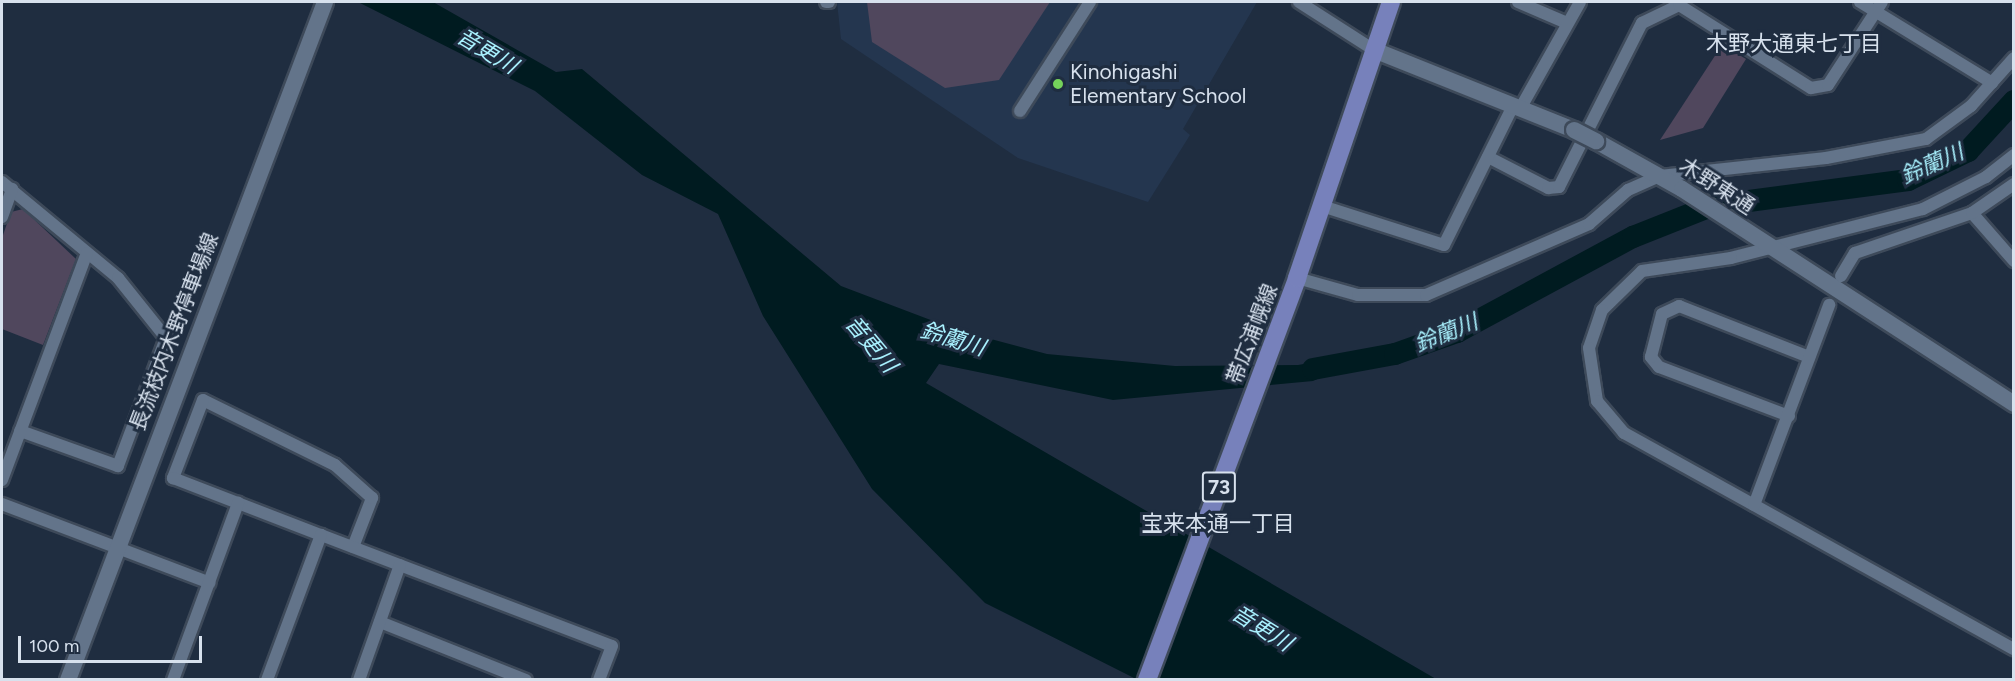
<!DOCTYPE html>
<meta charset="utf-8">
<style>
body{margin:0}
#map{position:relative;width:2015px;height:681px;overflow:hidden;background:#1f2d40;font-family:Figtree,"Noto Sans JP",sans-serif}
div>[style]{position:absolute}
.built>*{inset:0;background:#24364f}
.green>*{inset:0;background:#50475d}
.water>*{inset:0;background:#001b20}
.river>*{height:22px;margin:-11px;padding:0 11px;transform-origin:11px;border-radius:11px;background:#001b20}
.roads{filter:drop-shadow(2px 0 #3e4a5a) drop-shadow(-2px 0 #3e4a5a) drop-shadow(0 2px #3e4a5a) drop-shadow(0 -2px #3e4a5a)}
.street>*{height:12px;margin:-6px;padding:0 6px;transform-origin:6px;border-radius:6px;background:#63748a}
.secondary>*{height:16px;margin:-8px;padding:0 8px;transform-origin:8px;border-radius:8px;background:#63748a}
.primary>*{height:18px;margin:-9px;padding:0 9px;transform-origin:9px;border-radius:9px;background:#7781bb}
.bridges{filter:drop-shadow(2px 0 #3e4a5a) drop-shadow(-2px 0 #3e4a5a) drop-shadow(0 2px #3e4a5a) drop-shadow(0 -2px #3e4a5a)}
.secondary-bridge>*{height:16px;margin:-8px;padding:0 8px;transform-origin:8px;border-radius:8px;background:#63748a}
.dots>*{width:16px;height:16px;translate:-50% -50%;box-sizing:border-box;border:3px solid #1f2d40;border-radius:50%}
span{translate:-50% -50%;white-space:nowrap;text-align:center;line-height:1.15;-webkit-text-stroke:6px #1f2d40;paint-order:stroke}
.shield-label span{padding:2px 4px;background:#1f2d40;border:2px solid;border-radius:4px;-webkit-text-stroke-width:0}
.shield-label{font-size:20px;color:#d7e1ed;font-weight:700}
.poi-label{font-size:21px;color:#d7e1ed}
.left{translate:0 -50%;text-align:left}
.street-label{font-size:21px;color:#d7e1ed}
.neighbourhood-label{font-size:22px;color:#d7e1ed}
.water-label{font-size:22px;color:#a9f1fe;font-style:italic}
.frame{position:absolute;inset:0;border:3px solid #d7e1ed;pointer-events:none}
.scale{position:absolute;left:18px;top:636px;width:184px;height:27px;box-sizing:border-box;border:3px solid #d7e1ed;border-top:0;padding-left:8px;font-size:18px;line-height:21px;white-space:nowrap;color:#d7e1ed;-webkit-text-stroke:4px #1f2d40;paint-order:stroke}
</style>
<div id="map">
<div class="built">
<div style="clip-path:polygon(837px 2px,1257px 2px,1183px 129px,1190px 135px,1148px 202px,1018px 158px,841px 39px)"></div>
</div>
<div class="green">
<div style="clip-path:polygon(867px 2px,1050px 2px,999px 80px,945px 88px,872px 42px)"></div>
<div style="clip-path:polygon(1722px 45px,1746px 59px,1703px 128px,1660px 140px)"></div>
<div style="clip-path:polygon(23px 209px,76px 259px,43px 345px,2px 329px,2px 238px,11px 212px)"></div>
</div>
<div class="water">
<div style="clip-path:polygon(358px 2px,433px 2px,556px 72px,582px 69px,841px 286px,957px 330px,1047px 354px,1175px 366px,1298px 365px,1338px 358px,1346px 366px,1313px 381px,1113px 400px,939px 364px,926px 383px,1436px 679px,1136px 679px,985px 603px,872px 489px,763px 316px,718px 214px,642px 175px,535px 91px)"></div>
</div>
<div class="river">
<div style="left:1313px;top:369px;width:83px;rotate:-10.4deg"></div>
<div style="left:1395px;top:354px;width:66px;rotate:-19.5deg"></div>
<div style="left:1457px;top:332px;width:200px;rotate:-28.4deg"></div>
<div style="left:1633px;top:237px;width:84px;rotate:-21.7deg"></div>
<div style="left:1711px;top:206px;width:199px;rotate:-7.5deg"></div>
<div style="left:1908px;top:180px;width:67px;rotate:-25.8deg"></div>
<div style="left:1968px;top:151px;width:68px;rotate:-47.4deg"></div>
</div>
<div class="roads">
<div class="street">
<div style="left:826px;top:2px;width:3px"></div>
<div style="left:1299px;top:2px;width:89px;rotate:32.6deg"></div>
<div style="left:1518px;top:2px;width:53px;rotate:23.2deg"></div>
<div style="left:1860px;top:2px;width:155px;rotate:31.5deg"></div>
<div style="left:1520px;top:109px;width:123px;rotate:-60.7deg"></div>
<div style="left:1020px;top:111px;width:130px;rotate:-57.3deg"></div>
<div style="left:2014px;top:155px;width:36px;rotate:142deg"></div>
<div style="left:1986px;top:177px;width:71px;rotate:153.1deg"></div>
<div style="left:1923px;top:209px;width:198px;rotate:165.7deg"></div>
<div style="left:1731px;top:258px;width:90px;rotate:171.7deg"></div>
<div style="left:1642px;top:271px;width:56px;rotate:135.7deg"></div>
<div style="left:1602px;top:310px;width:40px;rotate:108.9deg"></div>
<div style="left:1589px;top:348px;width:54px;rotate:81.4deg"></div>
<div style="left:1597px;top:401px;width:42px;rotate:49.8deg"></div>
<div style="left:1624px;top:433px;width:446px;rotate:29deg"></div>
<div style="left:1488px;top:157px;width:68px;rotate:27.3deg"></div>
<div style="left:1548px;top:188px;width:11px;rotate:-5deg"></div>
<div style="left:1559px;top:187px;width:184px;rotate:-63.2deg"></div>
<div style="left:1642px;top:23px;width:41px;rotate:-25.9deg"></div>
<div style="left:1679px;top:5px;width:156px;rotate:32.2deg"></div>
<div style="left:1811px;top:88px;width:17px;rotate:-10deg"></div>
<div style="left:1828px;top:85px;width:99px;rotate:-57deg"></div>
<div style="left:2px;top:182px;width:151px;rotate:39.6deg"></div>
<div style="left:118px;top:278px;width:77px;rotate:51.3deg"></div>
<div style="left:166px;top:338px;width:137px;rotate:110.6deg"></div>
<div style="left:118px;top:466px;width:104px;rotate:-160.3deg"></div>
<div style="left:1322px;top:206px;width:128px;rotate:17.7deg"></div>
<div style="left:1444px;top:245px;width:155px;rotate:-63.6deg"></div>
<div style="left:1972px;top:213px;width:64px;rotate:48.8deg"></div>
<div style="left:2px;top:217px;width:30px;rotate:-70deg"></div>
<div style="left:1841px;top:276px;width:27px;rotate:-59deg"></div>
<div style="left:1855px;top:253px;width:124px;rotate:-18.9deg"></div>
<div style="left:1972px;top:213px;width:51px;rotate:-34.6deg"></div>
<div style="left:1297px;top:278px;width:63px;rotate:15.6deg"></div>
<div style="left:1358px;top:295px;width:68px"></div>
<div style="left:1426px;top:295px;width:178px;rotate:-23.5deg"></div>
<div style="left:1589px;top:224px;width:52px;rotate:-41.1deg"></div>
<div style="left:1628px;top:190px;width:35px;rotate:-24deg"></div>
<div style="left:1660px;top:176px;width:167px;rotate:-6.2deg"></div>
<div style="left:1826px;top:158px;width:102px;rotate:-10.8deg"></div>
<div style="left:1926px;top:139px;width:56px;rotate:-36.3deg"></div>
<div style="left:1971px;top:106px;width:64px;rotate:-48.1deg"></div>
<div style="left:1789px;top:416px;width:139px;rotate:-159.3deg"></div>
<div style="left:1659px;top:367px;width:13px;rotate:-129deg"></div>
<div style="left:1651px;top:357px;width:44px;rotate:-75.7deg"></div>
<div style="left:1662px;top:314px;width:19px;rotate:-25deg"></div>
<div style="left:1679px;top:306px;width:140px;rotate:21.4deg"></div>
<div style="left:2px;top:480px;width:242px;rotate:-69.5deg"></div>
<div style="left:2px;top:504px;width:222px;rotate:20.8deg"></div>
<div style="left:1754px;top:505px;width:214px;rotate:-69.4deg"></div>
<div style="left:353px;top:547px;width:53px;rotate:-68.8deg"></div>
<div style="left:372px;top:498px;width:50px;rotate:-138.3deg"></div>
<div style="left:335px;top:465px;width:147px;rotate:-153.8deg"></div>
<div style="left:203px;top:400px;width:84px;rotate:111deg"></div>
<div style="left:173px;top:478px;width:159px;rotate:21.1deg"></div>
<div style="left:321px;top:535px;width:311px;rotate:20.9deg"></div>
<div style="left:612px;top:646px;width:36px;rotate:111deg"></div>
<div style="left:380px;top:622px;width:157px;rotate:21.7deg"></div>
<div style="left:173px;top:680px;width:189px;rotate:-69.8deg"></div>
<div style="left:267px;top:680px;width:155px;rotate:-69.6deg"></div>
<div style="left:359px;top:680px;width:122px;rotate:-70.4deg"></div>
</div>
<div class="secondary">
<div style="left:1374px;top:50px;width:215px;rotate:21.8deg"></div>
<div style="left:1596px;top:141px;width:98px;rotate:29.2deg"></div>
<div style="left:1682px;top:189px;width:396px;rotate:32.9deg"></div>
<div style="left:68px;top:680px;width:725px;rotate:-69.24deg"></div>
</div>
<div class="primary">
<div style="left:1147px;top:680px;width:429px;rotate:-69.5deg"></div>
<div style="left:1297px;top:278px;width:292px;rotate:-71.2deg"></div>
</div>
</div>
<div class="bridges">
<div class="secondary-bridge">
<div style="left:1574px;top:130px;width:25px;rotate:27deg"></div>
</div>
</div>
<div class="dots">
<div style="left:1058px;top:84px;background:#75d25b"></div>
</div>
<div class="shield-label">
<span style="left:1219px;top:487px">73</span>
</div>
<div class="poi-label">
<span class="left" style="left:1070px;top:84px">Kinohigashi<br>Elementary School</span>
</div>
<div class="street-label">
<span style="left:1717px;top:186px;rotate:33deg">木野東通</span>
<span style="left:174px;top:332px;rotate:-69deg">長流枝内木野停車場線</span>
<span style="left:1252px;top:334px;rotate:-69deg">帯広浦幌線</span>
</div>
<div class="neighbourhood-label">
<span style="left:1794px;top:44px">木野大通東七丁目</span>
<span style="left:1218px;top:524px">宝来本通一丁目</span>
</div>
<div class="water-label">
<span style="left:487px;top:51px;rotate:31deg">音更川</span>
<span style="left:1932px;top:164px;rotate:-24deg">鈴蘭川</span>
<span style="left:1446px;top:333px;rotate:-22deg">鈴蘭川</span>
<span style="left:953px;top:339px;rotate:17deg">鈴蘭川</span>
<span style="left:871px;top:344px;rotate:50deg">音更川</span>
<span style="left:1262px;top:628px;rotate:32deg">音更川</span>
</div>
<div class="frame"></div>
<div class="scale">100 m</div>
</div>
